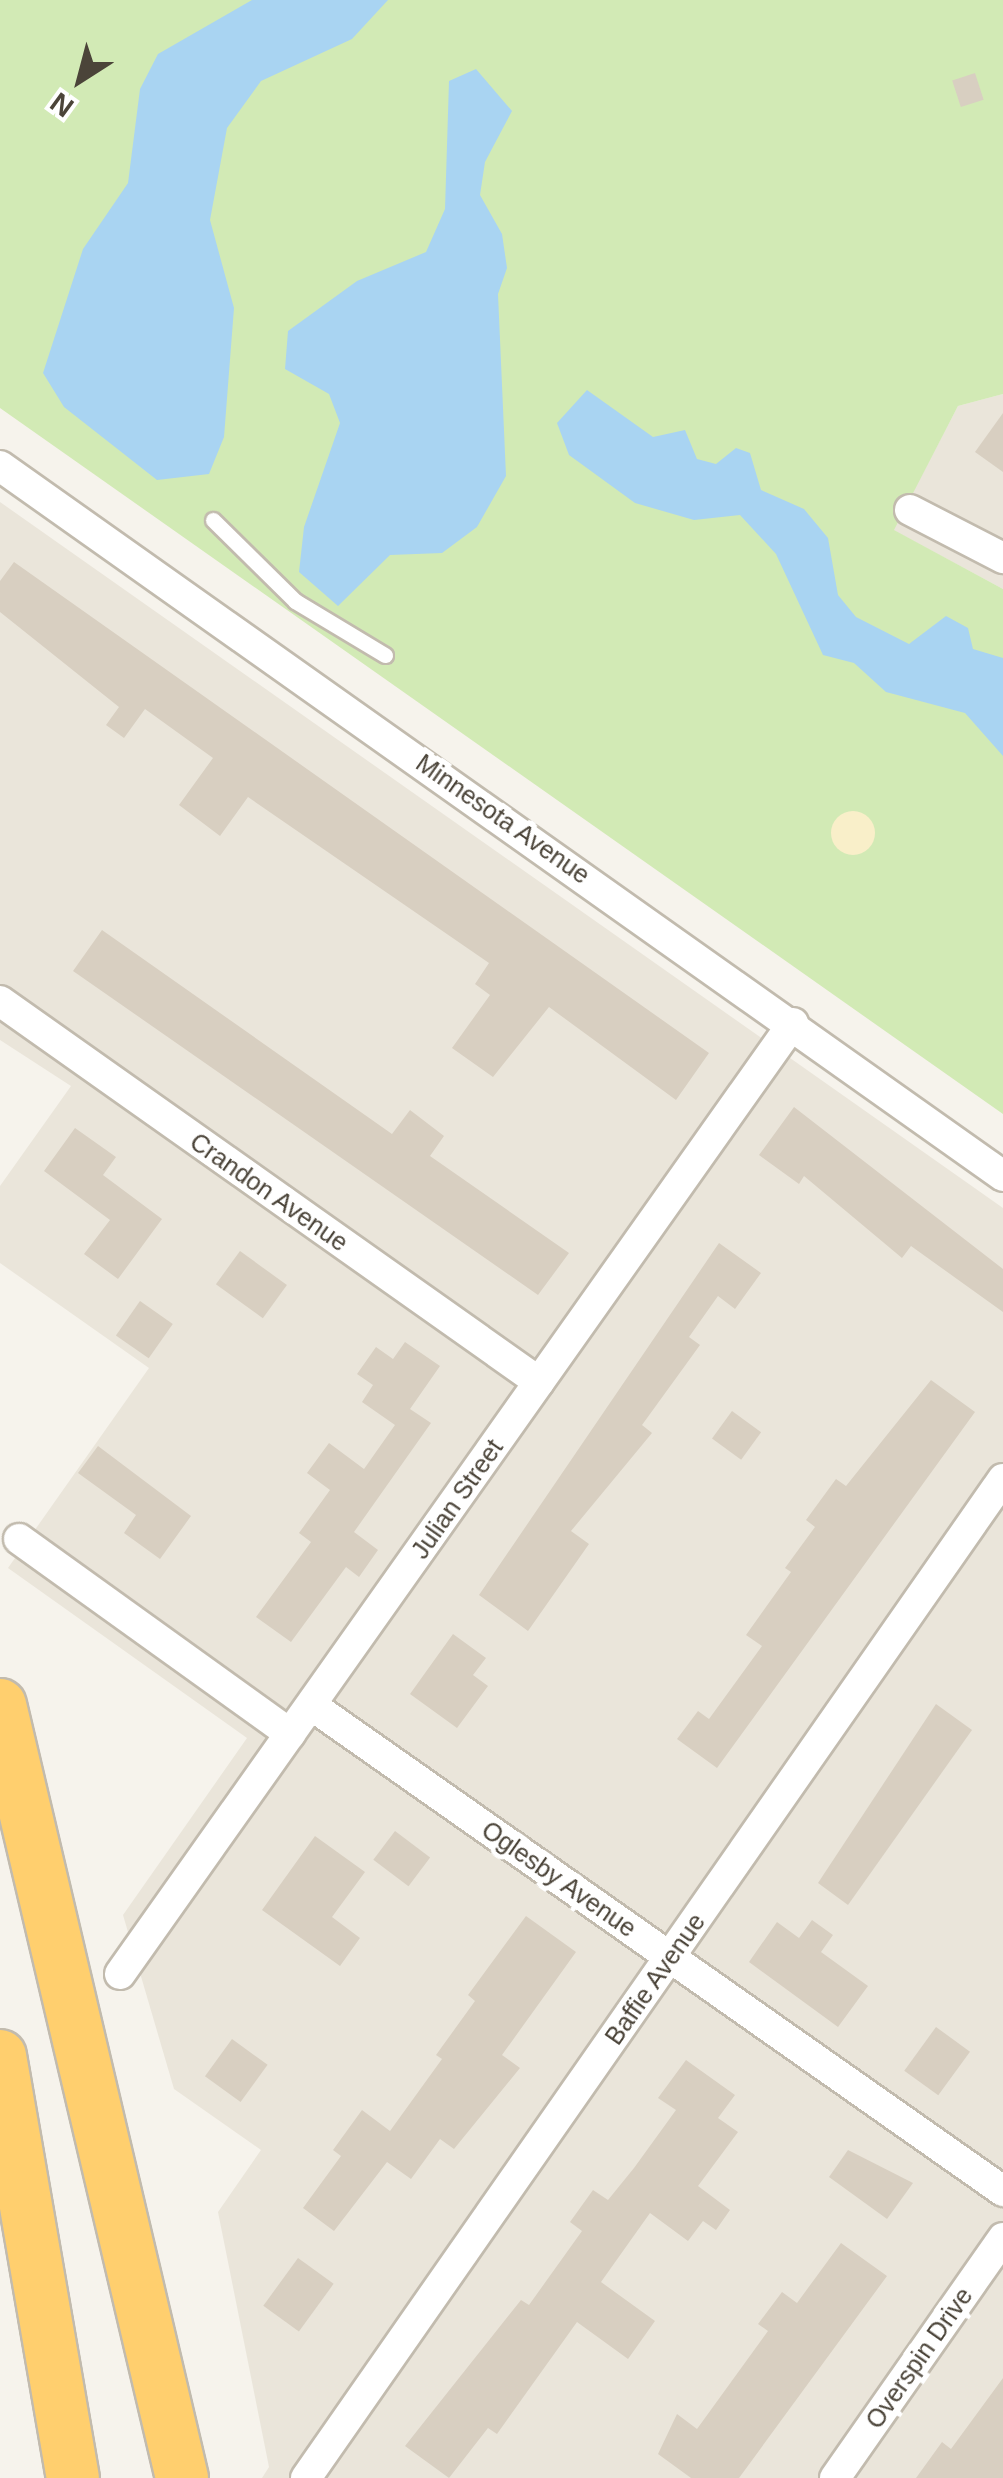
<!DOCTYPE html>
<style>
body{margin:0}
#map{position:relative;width:1003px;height:2478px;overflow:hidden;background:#f6f3ec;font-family:Helvetica,sans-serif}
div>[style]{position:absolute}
.residential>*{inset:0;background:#eae5da}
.green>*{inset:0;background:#d2eab5}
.sand>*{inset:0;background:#f9efc9}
.round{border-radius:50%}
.water>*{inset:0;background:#a9d4f2}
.building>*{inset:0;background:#d8cfc1;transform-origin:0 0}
.roads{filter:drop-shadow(2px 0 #c2bbae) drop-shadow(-2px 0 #c2bbae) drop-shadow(0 2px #c2bbae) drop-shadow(0 -2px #c2bbae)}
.service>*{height:15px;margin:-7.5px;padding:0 7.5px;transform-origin:7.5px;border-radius:7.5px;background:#fff}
.minor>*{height:30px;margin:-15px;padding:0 15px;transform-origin:15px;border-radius:15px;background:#fff}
.motorway>*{height:52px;margin:-26px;padding:0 26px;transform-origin:26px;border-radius:26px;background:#ffcf6e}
span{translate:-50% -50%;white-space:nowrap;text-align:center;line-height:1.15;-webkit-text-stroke:10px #fff;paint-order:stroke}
.street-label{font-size:25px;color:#4b4439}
.north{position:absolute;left:30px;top:30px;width:100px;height:100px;-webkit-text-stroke:8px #fff;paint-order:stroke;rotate:216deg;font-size:28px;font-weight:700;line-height:40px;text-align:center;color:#4b4439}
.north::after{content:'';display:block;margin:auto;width:35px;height:45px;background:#4b4439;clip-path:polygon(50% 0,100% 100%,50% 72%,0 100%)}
</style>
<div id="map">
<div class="residential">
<div style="clip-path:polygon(1003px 394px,1003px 589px,893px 530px,958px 406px)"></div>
<div style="clip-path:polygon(0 502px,1003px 1208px,1003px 2478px,262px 2478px,269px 2467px,218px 2212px,261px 2150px,174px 2089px,123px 1915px,247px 1738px,8px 1568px,149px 1368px,0 1263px,0 1186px,71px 1086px,0 1040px)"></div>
</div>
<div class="green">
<div style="clip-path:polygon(0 0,1003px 0,1003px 394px,958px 406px,894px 530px,1003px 589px,1003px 1114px,0 408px)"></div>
</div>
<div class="sand">
<div class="round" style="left:831px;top:811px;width:44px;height:44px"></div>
</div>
<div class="water">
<div style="clip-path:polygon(252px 0,388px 0,352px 39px,261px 81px,227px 128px,210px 220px,234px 308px,224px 437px,209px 474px,157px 480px,64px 407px,43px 373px,83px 249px,128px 183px,140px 89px,158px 54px)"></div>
<div style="clip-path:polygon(476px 69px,512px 111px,485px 162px,480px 195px,502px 234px,507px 268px,498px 294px,506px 476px,477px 527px,442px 553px,390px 555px,338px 606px,299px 572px,304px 527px,340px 423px,329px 394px,285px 369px,288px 331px,357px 281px,426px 252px,445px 209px,449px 81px)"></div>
<div style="clip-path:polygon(587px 390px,653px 437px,685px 430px,697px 459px,716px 464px,736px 448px,750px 453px,761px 490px,804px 509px,828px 538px,838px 595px,856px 617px,909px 644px,946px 616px,968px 628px,973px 649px,1003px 658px,1003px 756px,965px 713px,886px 692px,854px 663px,823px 655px,776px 554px,740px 515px,694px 520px,635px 503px,569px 455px,557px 423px)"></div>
</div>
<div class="building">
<div style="left:975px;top:73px;width:28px;height:24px;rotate:72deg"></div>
<div style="clip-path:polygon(1003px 413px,1003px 472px,975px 452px)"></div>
<div style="clip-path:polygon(14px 562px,709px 1053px,676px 1100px,549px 1007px,493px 1077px,452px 1048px,490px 995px,475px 984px,489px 963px,248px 797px,220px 836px,179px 805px,213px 758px,145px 709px,124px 738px,106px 725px,119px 707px,0 612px,0 581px)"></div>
<div style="clip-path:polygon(102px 930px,392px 1134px,410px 1110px,444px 1136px,430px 1156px,569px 1253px,538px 1295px,73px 971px)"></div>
<div style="clip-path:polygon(794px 1107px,1003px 1269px,1003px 1312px,911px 1246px,902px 1258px,804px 1176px,799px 1184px,759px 1155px)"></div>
<div style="clip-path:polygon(75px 1128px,116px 1157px,103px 1175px,162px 1219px,118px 1279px,84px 1254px,110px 1220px,44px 1171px)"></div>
<div style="clip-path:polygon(719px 1243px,761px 1273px,735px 1309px,718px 1296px,689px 1337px,700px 1345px,642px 1425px,652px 1433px,571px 1531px,589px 1544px,528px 1631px,479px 1595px)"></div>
<div style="left:240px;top:1251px;width:58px;height:41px;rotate:36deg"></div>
<div style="left:140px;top:1301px;width:40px;height:42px;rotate:35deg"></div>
<div style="clip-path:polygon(405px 1342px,440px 1366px,410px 1409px,431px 1423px,354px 1532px,378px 1550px,359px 1577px,346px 1567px,291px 1642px,256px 1617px,311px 1542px,299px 1533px,330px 1490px,307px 1473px,329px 1443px,364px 1469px,395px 1425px,362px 1402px,373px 1385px,357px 1374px,376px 1347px,393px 1359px)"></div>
<div style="clip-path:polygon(931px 1380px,975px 1412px,717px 1768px,677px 1739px,698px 1711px,709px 1719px,762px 1646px,746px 1635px,791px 1572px,785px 1568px,815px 1527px,806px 1520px,836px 1479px,846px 1486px)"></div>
<div style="left:732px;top:1411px;width:36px;height:34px;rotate:36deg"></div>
<div style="clip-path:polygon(98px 1446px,191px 1516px,160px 1559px,124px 1533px,136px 1515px,78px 1473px)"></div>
<div style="clip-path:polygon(453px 1634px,486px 1658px,473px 1675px,488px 1686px,457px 1728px,410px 1694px)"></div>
<div style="clip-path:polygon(936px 1704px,972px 1730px,848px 1905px,818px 1883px)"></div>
<div style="left:395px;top:1831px;width:44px;height:36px;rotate:37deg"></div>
<div style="clip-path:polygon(315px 1836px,365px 1872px,332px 1917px,360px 1938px,340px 1966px,262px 1910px)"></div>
<div style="clip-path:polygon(526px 1916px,576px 1952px,502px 2055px,520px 2068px,454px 2149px,440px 2139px,411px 2179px,387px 2162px,334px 2231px,303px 2208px,341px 2156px,333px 2150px,362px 2110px,390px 2131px,442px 2059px,436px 2055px,475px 2001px,468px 1995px)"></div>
<div style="clip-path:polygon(812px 1920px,833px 1935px,821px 1952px,868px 1986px,838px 2027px,749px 1962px,777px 1922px,799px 1938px)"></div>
<div style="left:936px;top:2027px;width:42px;height:54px;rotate:36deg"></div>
<div style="left:232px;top:2039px;width:44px;height:46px;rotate:36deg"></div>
<div style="clip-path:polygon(686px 2060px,735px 2095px,718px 2118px,738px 2132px,698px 2186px,730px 2210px,716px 2230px,703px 2221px,688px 2241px,650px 2213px,601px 2282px,655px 2321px,628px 2359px,577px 2322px,497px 2434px,488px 2428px,449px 2478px,405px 2446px,521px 2300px,529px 2305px,582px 2231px,570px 2222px,593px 2190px,608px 2200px,634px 2168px,676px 2110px,658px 2098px)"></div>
<div style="clip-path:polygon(848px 2150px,913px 2183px,887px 2219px,829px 2177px)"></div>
<div style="clip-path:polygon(841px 2243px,887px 2276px,739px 2478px,691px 2478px,658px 2454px,677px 2414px,697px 2429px,768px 2331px,758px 2324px,782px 2292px,797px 2303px)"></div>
<div style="left:298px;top:2258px;width:44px;height:59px;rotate:36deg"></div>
<div style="clip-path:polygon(1003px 2378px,1003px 2478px,916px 2478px,942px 2442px,951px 2449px)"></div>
</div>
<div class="roads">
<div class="service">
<div style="left:213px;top:520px;width:115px;rotate:44.6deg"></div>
<div style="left:295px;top:601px;width:105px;rotate:31deg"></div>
</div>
<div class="minor">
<div style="left:0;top:466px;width:1229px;rotate:35.29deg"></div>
<div style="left:910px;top:510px;width:105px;rotate:27.3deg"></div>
<div style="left:0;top:1001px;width:660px;rotate:35.26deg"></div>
<div style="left:19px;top:1539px;width:334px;rotate:35.7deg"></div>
<div style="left:311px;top:1705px;width:846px;rotate:35.08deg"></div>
<div style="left:120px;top:1974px;width:1165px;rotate:-54.71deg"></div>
<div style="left:306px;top:2478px;width:1218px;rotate:-55.1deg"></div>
<div style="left:835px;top:2478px;width:293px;rotate:-55deg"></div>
</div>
<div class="motorway">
<div style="left:0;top:1705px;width:794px;rotate:76.75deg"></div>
<div style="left:0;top:2056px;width:428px;rotate:80.2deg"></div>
</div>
</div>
<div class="street-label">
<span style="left:503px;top:819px;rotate:35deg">Minnesota Avenue</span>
<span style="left:269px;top:1192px;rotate:35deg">Crandon Avenue</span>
<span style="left:457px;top:1499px;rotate:-55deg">Julian Street</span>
<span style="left:559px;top:1879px;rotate:35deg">Oglesby Avenue</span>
<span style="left:655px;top:1979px;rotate:-55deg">Baffie Avenue</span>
<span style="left:919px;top:2358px;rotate:-55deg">Overspin Drive</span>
</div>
<div class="north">N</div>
</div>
